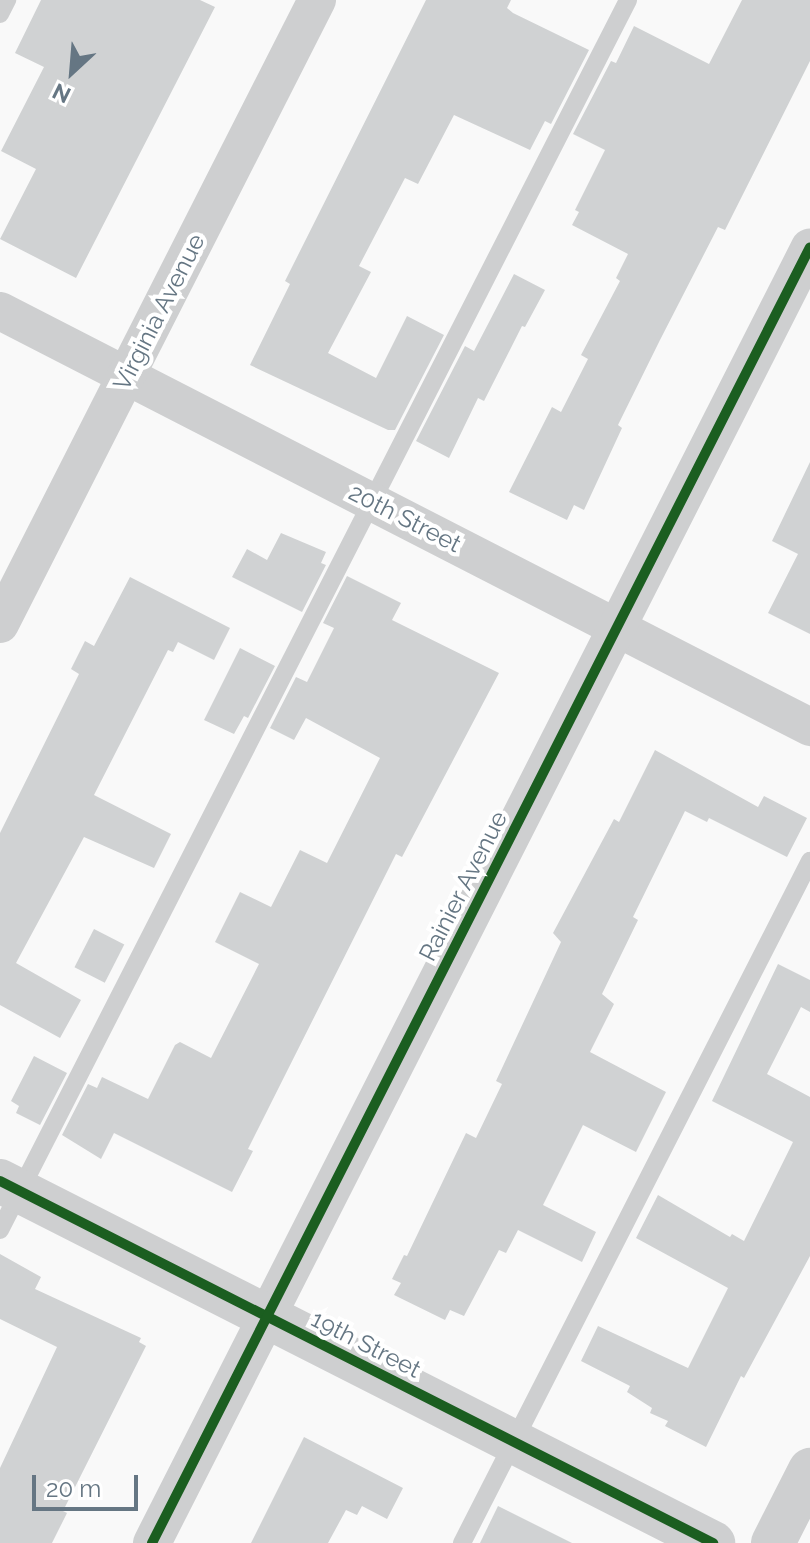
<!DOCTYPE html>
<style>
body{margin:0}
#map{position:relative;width:810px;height:1543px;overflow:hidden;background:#f9f9f9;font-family:Raleway,sans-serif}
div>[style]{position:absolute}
.building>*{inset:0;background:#d0d2d3;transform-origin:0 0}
.service>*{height:18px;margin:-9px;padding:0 9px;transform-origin:9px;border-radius:9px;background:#cecfd0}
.minor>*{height:38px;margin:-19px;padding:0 19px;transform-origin:19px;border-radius:19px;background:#cecfd0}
.tertiary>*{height:44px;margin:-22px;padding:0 22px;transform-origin:22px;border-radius:22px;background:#cecfd0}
.cycleway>*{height:10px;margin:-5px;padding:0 5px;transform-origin:5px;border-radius:5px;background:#1b5e20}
span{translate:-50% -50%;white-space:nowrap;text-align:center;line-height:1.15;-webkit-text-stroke:8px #fff;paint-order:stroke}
.street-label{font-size:24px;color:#657683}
.north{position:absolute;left:32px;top:32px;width:80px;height:80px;-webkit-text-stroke:6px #fff;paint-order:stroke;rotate:206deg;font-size:22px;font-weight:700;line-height:32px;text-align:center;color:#657683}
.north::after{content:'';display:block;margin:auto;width:28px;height:36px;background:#657683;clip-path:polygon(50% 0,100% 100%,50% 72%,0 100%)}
.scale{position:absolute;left:32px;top:1475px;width:106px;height:36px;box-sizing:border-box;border:4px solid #657683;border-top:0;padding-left:10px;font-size:24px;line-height:28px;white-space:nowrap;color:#657683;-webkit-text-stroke:6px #fff;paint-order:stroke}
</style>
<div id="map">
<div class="building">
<div style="clip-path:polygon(41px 0,200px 0,215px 7px,76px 278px,0 239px,36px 169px,1px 151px,44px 67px,15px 53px)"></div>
<div style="clip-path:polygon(426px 0,511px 0,507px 8px,513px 13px,589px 50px,551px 124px,545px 121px,530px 150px,454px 115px,418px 184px,405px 178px,359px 266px,371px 272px,328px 353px,376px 378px,407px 316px,444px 335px,395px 430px,388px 430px,250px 365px,290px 284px,285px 281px)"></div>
<div style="clip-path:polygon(742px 0,810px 0,810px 61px,725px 230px,718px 227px,660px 340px,618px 425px,622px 428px,584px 510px,574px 505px,567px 520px,509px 492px,552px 407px,561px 412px,588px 359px,581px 355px,620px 281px,616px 278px,628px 254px,572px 225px,579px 212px,575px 210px,605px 150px,573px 134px,611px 61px,616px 63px,634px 26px,709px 64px)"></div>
<div style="clip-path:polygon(514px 274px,545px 290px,525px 327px,522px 326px,484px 401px,478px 398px,449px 458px,416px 441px,465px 346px,474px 351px)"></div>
<div style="clip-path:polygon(810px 462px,810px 634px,768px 613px,798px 554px,772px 541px)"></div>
<div style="clip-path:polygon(281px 533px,326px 552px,321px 563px,326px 565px,302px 612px,232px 577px,247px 549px,267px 560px)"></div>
<div style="clip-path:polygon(347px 576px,401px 603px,392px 620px,499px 673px,402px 857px,396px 854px,248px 1149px,253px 1151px,232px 1192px,114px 1133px,101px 1159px,62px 1135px,88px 1084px,97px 1088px,102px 1077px,148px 1099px,175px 1045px,180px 1042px,211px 1058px,259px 964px,215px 942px,240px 892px,271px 907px,300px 850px,327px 863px,380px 758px,306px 718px,294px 740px,270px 728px,296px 677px,307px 682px,334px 628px,323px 623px)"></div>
<div style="clip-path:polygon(130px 577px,230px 628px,214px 660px,178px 642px,173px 652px,168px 650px,94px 795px,171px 834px,154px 868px,84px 837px,16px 963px,81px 1000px,60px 1038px,0 1005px,0 833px,79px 674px,71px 669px,85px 641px,94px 646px)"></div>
<div style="clip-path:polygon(240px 648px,275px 666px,248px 718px,244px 716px,234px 734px,204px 720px)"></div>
<div style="clip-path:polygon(655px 750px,758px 807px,764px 796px,807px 818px,787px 857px,709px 818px,707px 822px,685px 811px,633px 917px,638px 920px,602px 994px,614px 1004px,590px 1052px,666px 1092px,636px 1152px,583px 1125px,543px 1205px,596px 1232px,582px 1262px,518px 1230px,506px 1253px,499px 1250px,464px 1316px,450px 1310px,445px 1320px,394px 1295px,401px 1283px,392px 1279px,404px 1255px,407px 1256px,466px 1133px,476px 1138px,502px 1084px,496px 1081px,561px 942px,553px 933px,614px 819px,619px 822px)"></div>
<div style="left:94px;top:929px;width:34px;height:43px;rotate:27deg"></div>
<div style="clip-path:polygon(778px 964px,810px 980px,810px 1012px,801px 1007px,767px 1074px,810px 1097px,810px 1256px,744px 1378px,741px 1376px,706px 1447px,665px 1426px,668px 1421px,650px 1413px,652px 1408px,627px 1392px,630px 1386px,581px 1361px,598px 1326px,688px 1368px,728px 1288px,636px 1238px,658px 1195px,730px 1237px,732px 1234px,744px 1241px,793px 1142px,712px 1101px)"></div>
<div style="clip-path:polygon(34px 1056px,67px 1073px,40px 1125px,16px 1113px,19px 1106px,11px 1101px)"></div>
<div style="clip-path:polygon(0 1254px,41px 1277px,35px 1289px,141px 1338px,139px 1342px,146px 1346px,63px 1511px,67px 1513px,52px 1543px,0 1543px,0 1468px,57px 1347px,0 1319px)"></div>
<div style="clip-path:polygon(304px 1437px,403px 1488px,387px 1519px,362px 1506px,357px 1515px,346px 1510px,328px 1543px,251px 1543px)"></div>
<div style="clip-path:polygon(498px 1506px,572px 1543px,480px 1543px)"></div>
</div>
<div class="service">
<div style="left:0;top:14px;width:16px;rotate:-63deg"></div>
<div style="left:0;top:1230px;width:1381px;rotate:-62.95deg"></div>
<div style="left:462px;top:1543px;width:766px;rotate:-62.97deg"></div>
</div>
<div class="minor">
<div style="left:0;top:311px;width:911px;rotate:27.18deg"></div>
<div style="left:0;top:624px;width:700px;rotate:-63.07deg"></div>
<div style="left:152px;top:1543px;width:1453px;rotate:-63.08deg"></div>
</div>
<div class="tertiary">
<div style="left:0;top:1181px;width:800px;rotate:26.92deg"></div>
<div style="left:773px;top:1543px;width:82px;rotate:-63.1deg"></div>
</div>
<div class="cycleway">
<div style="left:0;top:1181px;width:800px;rotate:26.92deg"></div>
<div style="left:152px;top:1543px;width:1453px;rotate:-63.08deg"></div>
</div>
<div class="street-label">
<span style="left:159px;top:312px;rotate:-63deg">Virginia Avenue</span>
<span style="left:405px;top:518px;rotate:27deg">20th Street</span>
<span style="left:463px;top:886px;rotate:-63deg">Rainier Avenue</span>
<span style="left:366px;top:1344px;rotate:27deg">19th Street</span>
</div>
<div class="north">N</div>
<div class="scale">20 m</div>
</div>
